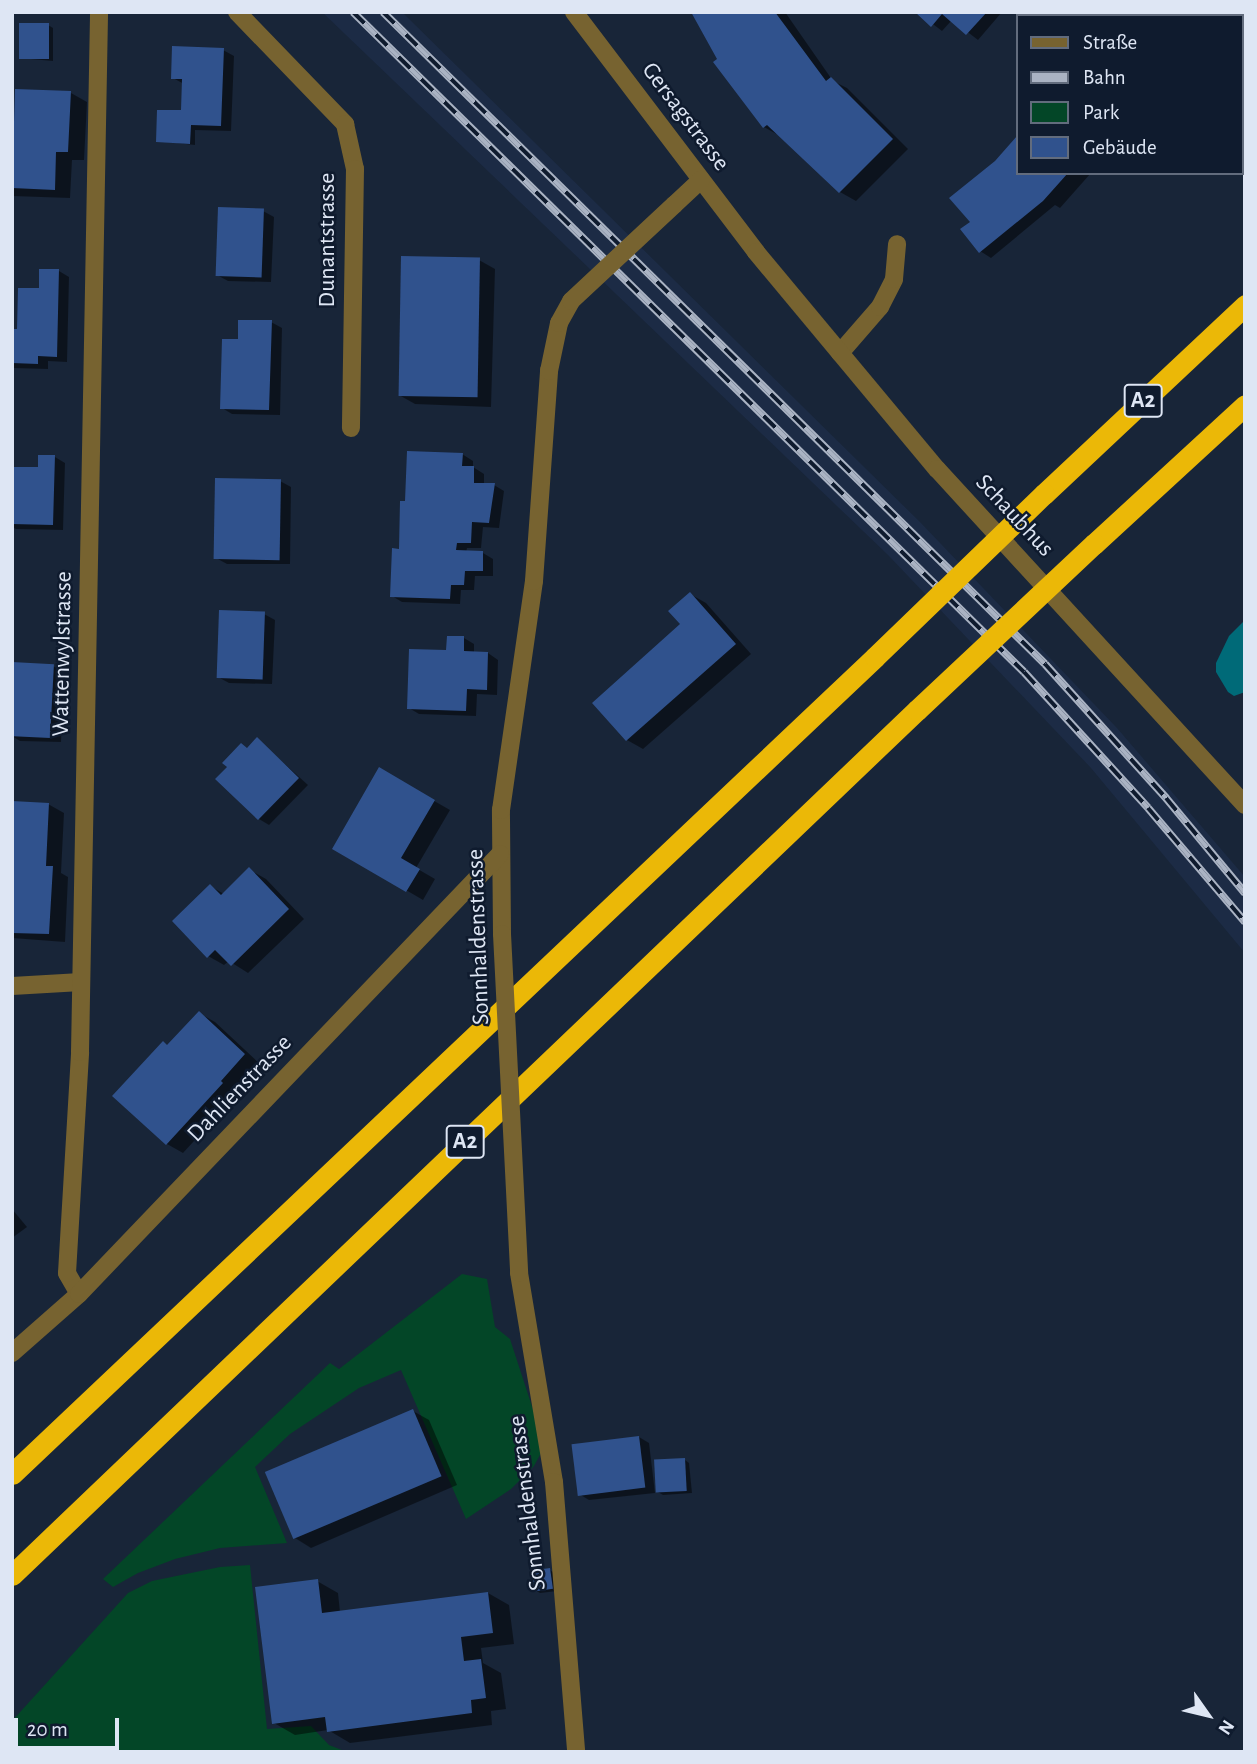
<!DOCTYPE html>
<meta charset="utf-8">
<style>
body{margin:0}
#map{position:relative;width:1257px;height:1764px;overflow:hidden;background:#182538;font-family:"Alegreya Sans",sans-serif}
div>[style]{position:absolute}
.built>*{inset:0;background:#1c2b45}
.green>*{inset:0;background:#034627}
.water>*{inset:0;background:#006a78}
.shadow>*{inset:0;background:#0007}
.building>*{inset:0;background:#30528d;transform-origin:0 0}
.lane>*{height:18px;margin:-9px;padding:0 9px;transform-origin:9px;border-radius:9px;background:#776330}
.street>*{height:18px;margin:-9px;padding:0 9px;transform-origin:9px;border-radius:9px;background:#776330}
.highway>*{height:21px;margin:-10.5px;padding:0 10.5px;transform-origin:10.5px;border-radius:10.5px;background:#ebb807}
.rail>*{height:8px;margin-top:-4px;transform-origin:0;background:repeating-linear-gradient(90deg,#0f1b2e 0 16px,#aab3c3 0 32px);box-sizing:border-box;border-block:2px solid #aab3c3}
.street-bridge>*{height:18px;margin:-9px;padding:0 9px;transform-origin:9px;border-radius:9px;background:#776330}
.highway-bridge>*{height:21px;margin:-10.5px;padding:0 10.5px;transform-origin:10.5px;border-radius:10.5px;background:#ebb807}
span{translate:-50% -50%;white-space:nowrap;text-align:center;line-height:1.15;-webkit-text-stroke:5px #0f1b2e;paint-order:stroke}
.shield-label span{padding:2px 5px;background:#0f1b2e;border:2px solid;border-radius:5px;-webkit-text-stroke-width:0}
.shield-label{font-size:23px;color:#dee6f4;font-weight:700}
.street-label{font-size:24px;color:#dee6f4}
.frame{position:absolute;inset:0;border:14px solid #dee6f4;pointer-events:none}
.legend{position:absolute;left:1016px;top:14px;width:228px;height:161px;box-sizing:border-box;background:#0f1b2e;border:2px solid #626c7d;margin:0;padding:9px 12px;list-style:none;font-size:21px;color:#dee6f4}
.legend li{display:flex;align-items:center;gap:14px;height:35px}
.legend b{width:35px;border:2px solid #626c7d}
.north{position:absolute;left:1173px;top:1680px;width:70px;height:70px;-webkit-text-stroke:5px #0f1b2e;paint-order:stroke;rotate:124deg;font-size:19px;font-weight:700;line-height:28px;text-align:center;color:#dee6f4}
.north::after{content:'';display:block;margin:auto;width:24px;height:32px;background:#dee6f4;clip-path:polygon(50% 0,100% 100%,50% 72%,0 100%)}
.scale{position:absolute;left:14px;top:1718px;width:105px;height:32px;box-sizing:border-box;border:4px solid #dee6f4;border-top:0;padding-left:9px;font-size:21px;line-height:24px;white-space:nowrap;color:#dee6f4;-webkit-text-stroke:5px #0f1b2e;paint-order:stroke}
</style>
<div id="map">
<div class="built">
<div style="clip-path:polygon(322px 12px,402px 12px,920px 522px,1117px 728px,1245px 877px,1245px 953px,1091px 768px,888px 555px)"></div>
</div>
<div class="green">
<div style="clip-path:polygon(462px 1274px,487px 1279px,495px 1327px,510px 1339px,541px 1434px,541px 1453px,534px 1466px,511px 1489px,466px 1519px,401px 1370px,359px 1388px,290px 1434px,255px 1467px,287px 1543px,220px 1548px,175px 1559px,138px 1573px,113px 1587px,103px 1579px,330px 1363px,339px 1369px)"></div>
<div style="clip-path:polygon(250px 1565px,267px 1729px,311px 1726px,329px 1745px,347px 1752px,12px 1752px,12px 1721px,128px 1593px,152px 1581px,220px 1567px)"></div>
</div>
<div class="water">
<div style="clip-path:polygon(1245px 620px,1245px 692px,1234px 696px,1228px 692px,1216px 672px,1216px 663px,1229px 636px)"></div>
</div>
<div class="shadow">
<div style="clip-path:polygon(693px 12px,785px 12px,833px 81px,847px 88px,908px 149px,856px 201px,840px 192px,780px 136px,764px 127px)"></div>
<div style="clip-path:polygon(917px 12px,1002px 12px,978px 40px,952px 20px,942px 31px)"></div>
<div style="clip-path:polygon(48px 25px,53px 28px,53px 61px,20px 58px)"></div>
<div style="clip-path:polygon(223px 50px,234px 56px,231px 131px,195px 130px,195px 145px,158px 141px,183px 113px,184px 84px,173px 78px)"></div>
<div style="clip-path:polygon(71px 93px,87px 102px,84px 160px,72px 160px,70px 198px,12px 196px,12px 140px)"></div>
<div style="clip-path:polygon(1017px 139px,1017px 173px,1091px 173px,1060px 208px,1055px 205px,991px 258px,980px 251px,972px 222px,996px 162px)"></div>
<div style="clip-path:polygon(263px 211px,274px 217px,271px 282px,228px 281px,217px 275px)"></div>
<div style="clip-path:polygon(479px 260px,495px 269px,491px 407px,415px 404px,399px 395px)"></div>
<div style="clip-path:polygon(59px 271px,69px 277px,67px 362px,48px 361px,48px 369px,13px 368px,12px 330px,19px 331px,40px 290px)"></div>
<div style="clip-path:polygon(271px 322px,282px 328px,280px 415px,232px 414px,222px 408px)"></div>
<div style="clip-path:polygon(462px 454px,473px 461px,473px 467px,484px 474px,484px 485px,494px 485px,504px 491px,499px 528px,483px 527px,481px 548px,467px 548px,466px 553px,483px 553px,493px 559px,493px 576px,475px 576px,474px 590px,461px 590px,460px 604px,402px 602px,392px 596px,407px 503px)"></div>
<div style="clip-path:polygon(55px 457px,65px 463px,63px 530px,16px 529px,12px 527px,12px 468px,39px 469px)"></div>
<div style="clip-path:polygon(280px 481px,291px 487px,290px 564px,227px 564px,216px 558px)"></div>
<div style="clip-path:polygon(690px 594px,706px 603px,751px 654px,643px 749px,627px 740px,595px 703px,683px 625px)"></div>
<div style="clip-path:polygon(264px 614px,275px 620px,272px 684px,229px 683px,218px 677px)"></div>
<div style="clip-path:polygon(464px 638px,474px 644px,474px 653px,488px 653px,498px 660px,497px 695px,477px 694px,476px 716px,419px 714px,409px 708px,448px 652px)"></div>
<div style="clip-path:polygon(12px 664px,53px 666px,64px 672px,61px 742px,20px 741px,12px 736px)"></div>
<div style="clip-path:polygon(257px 739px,308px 785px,269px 825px,259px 819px,218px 779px)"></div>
<div style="clip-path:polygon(380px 770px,450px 810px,416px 868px,435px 879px,423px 900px,334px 848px)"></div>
<div style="clip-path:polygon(12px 803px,48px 804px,64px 813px,61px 873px,68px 877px,65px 942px,12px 938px)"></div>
<div style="clip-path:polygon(250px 870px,266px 879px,304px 919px,248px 973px,229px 961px,224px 965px,208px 956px,210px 886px,224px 894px)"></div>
<div style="clip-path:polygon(199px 1013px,215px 1022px,260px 1064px,235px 1091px,238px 1093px,183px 1153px,167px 1144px,168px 1046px)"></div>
<div style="clip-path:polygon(12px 1209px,27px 1227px,12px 1238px)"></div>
<div style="clip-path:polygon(413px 1411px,429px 1420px,457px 1485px,311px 1548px,295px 1538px)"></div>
<div style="clip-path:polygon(639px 1437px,649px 1443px,655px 1493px,589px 1500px,579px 1494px)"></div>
<div style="clip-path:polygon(685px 1460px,689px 1463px,692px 1493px,663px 1495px,658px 1492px)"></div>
<div style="clip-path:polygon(550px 1570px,554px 1573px,557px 1591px,540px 1593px,535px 1590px)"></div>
<div style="clip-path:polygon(317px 1581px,338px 1593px,340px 1612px,488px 1593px,509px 1605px,514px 1644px,481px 1648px,483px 1663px,501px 1673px,506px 1709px,491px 1711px,492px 1725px,350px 1743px,328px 1730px,295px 1735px,274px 1723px)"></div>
</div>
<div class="building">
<div style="clip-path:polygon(691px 12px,775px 12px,826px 81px,831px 77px,893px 139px,839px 193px,767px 125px,763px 128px,713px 62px,717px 59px)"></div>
<div style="clip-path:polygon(915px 12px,987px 12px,966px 35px,942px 14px,931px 27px)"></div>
<div style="left:1108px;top:12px;width:60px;height:4px"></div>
<div style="left:19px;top:23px;width:30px;height:36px"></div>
<div style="clip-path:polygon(172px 46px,224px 48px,221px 126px,191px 125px,190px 144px,156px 142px,157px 110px,181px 110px,182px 79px,171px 79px)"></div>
<div style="clip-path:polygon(15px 89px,71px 91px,68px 152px,56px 152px,55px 190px,12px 188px)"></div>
<div style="clip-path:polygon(1017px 136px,1017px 173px,1068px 173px,1043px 201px,979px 253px,960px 229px,970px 222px,949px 198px,995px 161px)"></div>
<div style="left:218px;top:207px;width:46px;height:69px;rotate:2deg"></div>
<div style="left:401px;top:256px;width:79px;height:140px;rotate:1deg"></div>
<div style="clip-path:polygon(39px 269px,59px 269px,57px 357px,38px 356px,38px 364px,12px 363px,12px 329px,17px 329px,18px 288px,39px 288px)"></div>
<div style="clip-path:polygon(238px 320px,272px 320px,269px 410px,220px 409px,222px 339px,238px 339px)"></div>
<div style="clip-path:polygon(407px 451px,463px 453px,462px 466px,474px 466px,474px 483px,495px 483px,489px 523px,472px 522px,471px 543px,457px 543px,456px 550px,483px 551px,483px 571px,465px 571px,464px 585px,451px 585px,450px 599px,390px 597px,392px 548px,399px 549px,400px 501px,405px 501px)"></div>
<div style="clip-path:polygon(38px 455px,55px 455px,53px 525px,12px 524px,12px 467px,38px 467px)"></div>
<div style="left:215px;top:478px;width:66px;height:81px;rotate:1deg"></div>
<div style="clip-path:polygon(690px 592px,736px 644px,626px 741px,592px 703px,680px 624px,668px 611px)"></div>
<div style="left:219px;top:610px;width:46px;height:68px;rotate:2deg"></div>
<div style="clip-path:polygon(447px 636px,464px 636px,464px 651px,488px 652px,487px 690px,467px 689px,466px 711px,407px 709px,409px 649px,446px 650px)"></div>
<div style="left:12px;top:662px;width:42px;height:74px;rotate:3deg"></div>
<div style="clip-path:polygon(257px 737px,299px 778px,258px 820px,215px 779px,227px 767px,222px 763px,241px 743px,247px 748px)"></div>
<div style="clip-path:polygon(379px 767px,435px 800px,401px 858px,420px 869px,406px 892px,332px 849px)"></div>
<div style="clip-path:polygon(12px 801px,49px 803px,46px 866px,53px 866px,49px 934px,12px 933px)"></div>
<div style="clip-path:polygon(249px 867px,289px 909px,231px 966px,215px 950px,207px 958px,172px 921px,210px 884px,221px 895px)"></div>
<div style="clip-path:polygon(199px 1011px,245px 1054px,221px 1081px,223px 1083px,166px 1145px,112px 1096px,163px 1041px,167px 1045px)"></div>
<div style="left:413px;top:1409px;width:73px;height:161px;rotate:67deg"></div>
<div style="left:639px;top:1436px;width:52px;height:68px;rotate:83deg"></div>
<div style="left:685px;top:1458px;width:33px;height:31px;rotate:87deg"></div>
<div style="left:550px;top:1568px;width:21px;height:19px;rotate:82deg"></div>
<div style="clip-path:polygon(318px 1579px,322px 1613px,488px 1592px,493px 1633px,461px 1637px,464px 1661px,481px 1659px,486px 1698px,471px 1700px,472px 1713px,327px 1732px,325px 1717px,272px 1724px,255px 1587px)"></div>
</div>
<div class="lane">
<div style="left:840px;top:353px;width:61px;rotate:-49deg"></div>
<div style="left:880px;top:307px;width:31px;rotate:-63deg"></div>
<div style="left:894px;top:279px;width:35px;rotate:-85deg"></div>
</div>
<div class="street">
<div style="left:237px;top:12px;width:156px;rotate:46deg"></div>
<div style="left:345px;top:124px;width:46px;rotate:77.5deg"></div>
<div style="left:355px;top:169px;width:259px;rotate:90.9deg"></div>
<div style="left:574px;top:12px;width:301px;rotate:52.8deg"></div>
<div style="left:756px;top:252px;width:283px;rotate:50.2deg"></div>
<div style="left:937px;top:469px;width:456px;rotate:47.5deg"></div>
<div style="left:674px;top:205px;width:37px;rotate:-43deg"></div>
<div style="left:502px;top:934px;width:124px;rotate:-90.5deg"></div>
<div style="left:501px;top:810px;width:231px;rotate:-81.8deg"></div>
<div style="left:534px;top:581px;width:211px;rotate:-85.9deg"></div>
<div style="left:549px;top:371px;width:49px;rotate:-78.2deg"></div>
<div style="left:559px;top:323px;width:25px;rotate:-61deg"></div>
<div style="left:12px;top:986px;width:69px;rotate:-3.3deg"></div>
<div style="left:519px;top:1273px;width:212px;rotate:80.5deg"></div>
<div style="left:554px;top:1482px;width:271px;rotate:85.3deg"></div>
<div style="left:79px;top:1294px;width:24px;rotate:-120deg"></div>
<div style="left:67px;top:1273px;width:221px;rotate:-86.6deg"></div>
<div style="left:80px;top:1052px;width:1040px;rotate:-88.95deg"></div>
<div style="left:12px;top:1353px;width:89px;rotate:-41.4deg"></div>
<div style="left:79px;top:1294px;width:609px;rotate:-46.26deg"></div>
</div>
<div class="highway">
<div style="left:1044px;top:494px;width:276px;rotate:-43.2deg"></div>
<div style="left:1094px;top:544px;width:205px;rotate:-42.6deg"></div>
<div style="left:12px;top:1474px;width:1188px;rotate:-43.43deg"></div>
<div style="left:12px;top:1575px;width:1252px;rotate:-43.71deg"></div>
</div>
<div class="rail">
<div style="left:353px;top:12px;width:941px;rotate:44.53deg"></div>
<div style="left:1024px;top:672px;width:184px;rotate:47.6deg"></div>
<div style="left:1148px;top:808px;width:150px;rotate:49.6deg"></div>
<div style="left:383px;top:12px;width:929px;rotate:44.56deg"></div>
<div style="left:1045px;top:664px;width:181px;rotate:47.9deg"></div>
<div style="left:1166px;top:798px;width:124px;rotate:50.3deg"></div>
</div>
<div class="street-bridge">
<div style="left:571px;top:301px;width:141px;rotate:-43deg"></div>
<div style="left:502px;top:934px;width:339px;rotate:87.1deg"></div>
</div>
<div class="highway-bridge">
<div style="left:875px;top:657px;width:235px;rotate:-44deg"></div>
<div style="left:917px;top:710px;width:243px;rotate:-43.2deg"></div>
</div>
<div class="shield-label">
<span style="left:1143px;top:401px">A2</span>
<span style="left:465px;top:1142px">A2</span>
</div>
<div class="street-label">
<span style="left:685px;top:117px;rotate:53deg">Gersagstrasse</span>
<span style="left:328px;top:240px;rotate:-90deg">Dunantstrasse</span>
<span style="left:1014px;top:516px;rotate:47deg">Schaubhus</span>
<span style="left:63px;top:654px;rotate:-89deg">Wattenwylstrasse</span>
<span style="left:479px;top:937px;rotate:-92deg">Sonnhaldenstrasse</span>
<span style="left:240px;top:1089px;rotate:-46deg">Dahlienstrasse</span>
<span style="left:528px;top:1503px;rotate:-97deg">Sonnhaldenstrasse</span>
</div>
<div class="frame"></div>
<ul class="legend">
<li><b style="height:9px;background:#776330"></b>Straße</li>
<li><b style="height:9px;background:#aab3c3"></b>Bahn</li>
<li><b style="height:19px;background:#034627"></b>Park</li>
<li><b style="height:19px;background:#30528d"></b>Gebäude</li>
</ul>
<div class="north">N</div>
<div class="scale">20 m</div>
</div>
